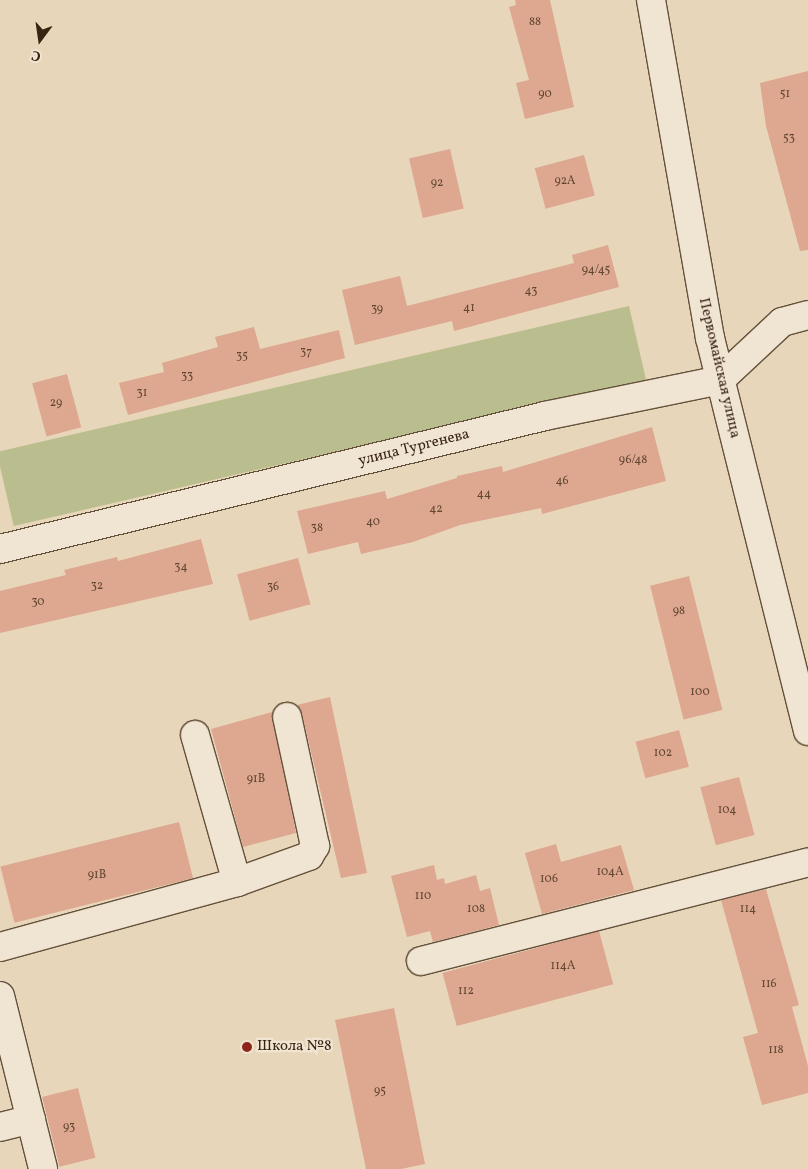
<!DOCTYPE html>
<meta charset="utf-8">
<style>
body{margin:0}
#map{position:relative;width:808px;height:1169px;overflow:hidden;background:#e8d6ba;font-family:Vollkorn,serif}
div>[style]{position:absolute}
.green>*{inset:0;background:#babd8d;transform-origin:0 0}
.building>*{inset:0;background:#dda790;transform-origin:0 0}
.roads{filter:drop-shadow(1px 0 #64513b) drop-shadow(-1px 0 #64513b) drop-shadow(0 1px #64513b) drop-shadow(0 -1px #64513b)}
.minor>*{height:28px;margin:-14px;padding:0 14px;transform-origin:14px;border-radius:14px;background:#f0e4d2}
.dots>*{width:14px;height:14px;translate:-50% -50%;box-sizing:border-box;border:2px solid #f0e4d2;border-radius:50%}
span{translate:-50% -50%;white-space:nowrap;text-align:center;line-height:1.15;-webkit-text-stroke:4.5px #f0e4d2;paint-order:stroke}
.number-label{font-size:12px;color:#614631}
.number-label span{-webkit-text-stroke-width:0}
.street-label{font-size:15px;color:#382511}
.poi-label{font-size:15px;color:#382511}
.left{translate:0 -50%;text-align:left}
.north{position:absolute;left:15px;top:15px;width:50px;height:50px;-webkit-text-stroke:4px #f0e4d2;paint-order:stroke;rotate:194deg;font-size:14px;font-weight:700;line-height:20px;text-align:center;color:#382511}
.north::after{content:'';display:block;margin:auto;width:18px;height:22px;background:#382511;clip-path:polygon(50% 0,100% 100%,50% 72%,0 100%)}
</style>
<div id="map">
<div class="green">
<div style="left:629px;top:306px;width:76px;height:649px;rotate:77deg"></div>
</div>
<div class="building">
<div style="clip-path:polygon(515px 0,550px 0,574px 107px,525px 119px,516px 83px,529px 80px,509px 7px,516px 5px)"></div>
<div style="clip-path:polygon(808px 71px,808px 250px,800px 251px,766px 126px,760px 83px)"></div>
<div style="left:450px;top:149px;width:61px;height:42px;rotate:77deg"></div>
<div style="left:584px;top:155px;width:42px;height:51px;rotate:75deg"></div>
<div style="clip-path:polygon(608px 245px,619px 287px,454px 331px,452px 321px,355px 345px,342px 290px,400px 276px,407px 306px,574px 263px,572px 255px)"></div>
<div style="clip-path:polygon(254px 327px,260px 349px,339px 330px,345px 358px,128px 415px,119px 383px,164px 372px,162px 363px,218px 347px,215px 337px)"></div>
<div style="left:67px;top:374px;width:55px;height:36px;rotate:75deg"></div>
<div style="clip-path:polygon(652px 427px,666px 481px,542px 514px,541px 508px,460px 525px,413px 542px,361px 554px,358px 542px,308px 554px,297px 511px,385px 491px,387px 499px,457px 478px,457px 476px,502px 466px,503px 472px)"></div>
<div style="clip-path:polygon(201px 539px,213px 584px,0 633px,0 591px,66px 575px,64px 570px,117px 557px,118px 561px)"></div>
<div style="left:298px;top:558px;width:48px;height:63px;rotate:75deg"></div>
<div style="left:689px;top:576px;width:138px;height:40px;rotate:76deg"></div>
<div style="clip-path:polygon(330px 697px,367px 873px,341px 878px,302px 714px,297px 705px)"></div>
<div style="clip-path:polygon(272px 712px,296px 833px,243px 847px,211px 729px)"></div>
<div style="left:679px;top:730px;width:38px;height:45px;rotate:75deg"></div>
<div style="left:739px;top:777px;width:60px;height:40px;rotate:75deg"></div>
<div style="left:179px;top:822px;width:58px;height:184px;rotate:76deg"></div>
<div style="clip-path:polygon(556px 844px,561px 862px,621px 845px,634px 890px,542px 914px,525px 853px)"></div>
<div style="clip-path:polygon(434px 865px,437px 880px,444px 878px,445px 884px,476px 875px,480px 891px,490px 888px,499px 925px,433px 942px,430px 931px,407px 937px,391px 876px)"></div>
<div style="clip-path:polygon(766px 889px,799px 1005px,792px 1007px,808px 1066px,808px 1093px,762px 1105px,743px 1037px,758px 1033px,721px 900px)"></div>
<div style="left:599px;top:931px;width:55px;height:162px;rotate:75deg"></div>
<div style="clip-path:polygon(394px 1008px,425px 1164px,401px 1169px,366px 1169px,335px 1020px)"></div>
<div style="left:78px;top:1088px;width:72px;height:37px;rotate:76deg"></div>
</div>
<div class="roads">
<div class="minor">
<div style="left:651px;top:0;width:343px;rotate:80.1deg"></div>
<div style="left:710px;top:338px;width:405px;rotate:76deg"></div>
<div style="left:0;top:549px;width:561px;rotate:-13.71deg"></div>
<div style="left:545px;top:416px;width:179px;rotate:-11.6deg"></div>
<div style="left:720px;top:380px;width:85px;rotate:-43.1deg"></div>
<div style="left:782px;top:322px;width:27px;rotate:-15deg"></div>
<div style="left:195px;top:735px;width:153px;rotate:74.1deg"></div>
<div style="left:0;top:947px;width:246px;rotate:-15.3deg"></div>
<div style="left:237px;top:882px;width:77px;rotate:-19.9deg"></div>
<div style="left:309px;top:856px;width:12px;rotate:-59deg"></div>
<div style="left:315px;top:846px;width:132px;rotate:-102.2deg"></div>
<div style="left:421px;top:961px;width:399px;rotate:-14.3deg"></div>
<div style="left:0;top:996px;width:178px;rotate:76deg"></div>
<div style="left:0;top:1127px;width:32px;rotate:-14deg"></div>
</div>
</div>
<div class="dots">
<div style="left:247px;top:1047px;background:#8f2418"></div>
</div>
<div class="number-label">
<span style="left:535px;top:23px">88</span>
<span style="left:545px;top:95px">90</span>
<span style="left:785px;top:95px">51</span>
<span style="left:789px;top:139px">53</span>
<span style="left:565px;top:182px">92А</span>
<span style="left:437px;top:184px">92</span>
<span style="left:596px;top:271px">94/45</span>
<span style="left:531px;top:292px">43</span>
<span style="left:469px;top:309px">41</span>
<span style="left:377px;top:310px">39</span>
<span style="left:306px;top:353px">37</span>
<span style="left:242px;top:357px">35</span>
<span style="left:187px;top:377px">33</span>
<span style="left:142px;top:394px">31</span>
<span style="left:56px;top:404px">29</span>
<span style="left:633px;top:461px">96/48</span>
<span style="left:562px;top:482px">46</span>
<span style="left:484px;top:495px">44</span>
<span style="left:436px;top:510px">42</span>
<span style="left:373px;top:523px">40</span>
<span style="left:317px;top:529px">38</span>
<span style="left:181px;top:568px">34</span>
<span style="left:97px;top:587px">32</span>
<span style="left:273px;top:588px">36</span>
<span style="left:38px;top:603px">30</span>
<span style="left:679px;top:612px">98</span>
<span style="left:700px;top:693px">100</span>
<span style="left:663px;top:754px">102</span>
<span style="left:256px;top:780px">91В</span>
<span style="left:727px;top:811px">104</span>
<span style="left:610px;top:873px">104А</span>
<span style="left:97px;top:876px">91В</span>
<span style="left:549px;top:880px">106</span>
<span style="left:423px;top:897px">110</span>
<span style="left:476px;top:910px">108</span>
<span style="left:748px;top:910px">114</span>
<span style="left:563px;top:967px">114А</span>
<span style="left:769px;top:985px">116</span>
<span style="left:466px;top:992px">112</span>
<span style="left:776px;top:1051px">118</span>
<span style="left:380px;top:1092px">95</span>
<span style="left:69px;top:1128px">93</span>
</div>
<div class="street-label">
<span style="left:719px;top:368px;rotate:77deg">Первомайская улица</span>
<span style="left:414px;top:448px;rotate:-14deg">улица Тургенева</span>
</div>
<div class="poi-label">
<span class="left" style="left:257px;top:1047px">Школа №8</span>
</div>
<div class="north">С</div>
</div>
